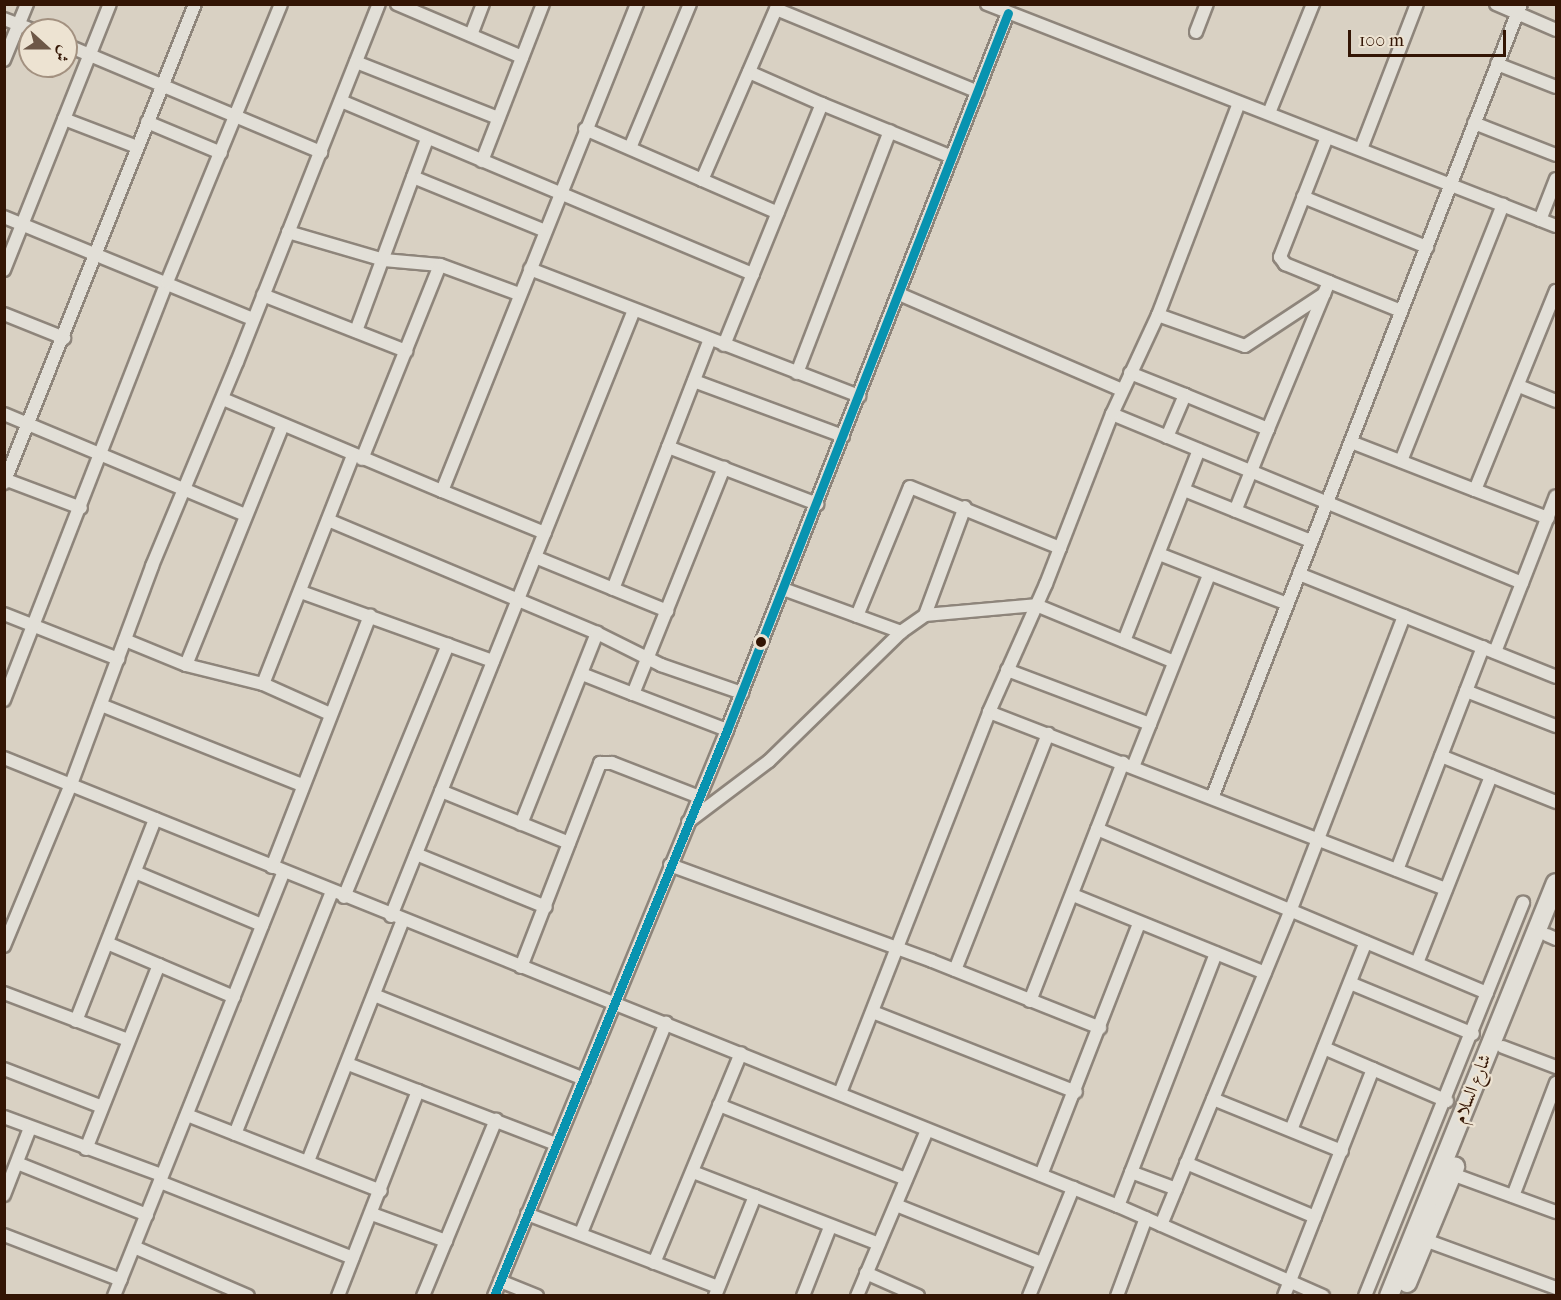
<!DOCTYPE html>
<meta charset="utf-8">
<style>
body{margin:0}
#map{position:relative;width:1561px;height:1300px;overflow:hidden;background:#d9d1c3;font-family:"IM FELL French Canon",Amiri,serif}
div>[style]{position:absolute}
.roads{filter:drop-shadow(2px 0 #8e857b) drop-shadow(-2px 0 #8e857b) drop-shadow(0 2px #8e857b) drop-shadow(0 -2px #8e857b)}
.street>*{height:12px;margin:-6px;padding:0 6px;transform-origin:6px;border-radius:6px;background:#e2dfd7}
.secondary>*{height:18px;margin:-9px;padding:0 9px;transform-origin:9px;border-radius:9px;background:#e2dfd7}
.bus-1>*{height:9px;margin:-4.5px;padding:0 4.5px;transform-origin:4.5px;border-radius:4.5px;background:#0893b0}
.dots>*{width:16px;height:16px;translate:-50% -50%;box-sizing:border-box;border:3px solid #ede3d2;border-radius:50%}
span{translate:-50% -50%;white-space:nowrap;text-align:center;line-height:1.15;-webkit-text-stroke:4.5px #ede3d2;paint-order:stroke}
.street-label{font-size:18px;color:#331504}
.frame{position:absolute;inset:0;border:6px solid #331504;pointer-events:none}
.north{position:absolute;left:18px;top:18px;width:60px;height:60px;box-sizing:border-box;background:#ede3d2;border:2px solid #a39180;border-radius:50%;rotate:111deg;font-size:16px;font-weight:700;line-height:24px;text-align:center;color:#331504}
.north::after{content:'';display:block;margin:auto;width:21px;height:27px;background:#6d5747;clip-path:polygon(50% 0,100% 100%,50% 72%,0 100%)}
.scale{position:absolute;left:1348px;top:30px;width:158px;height:27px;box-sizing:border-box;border:3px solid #331504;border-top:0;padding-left:8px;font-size:18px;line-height:21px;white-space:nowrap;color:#331504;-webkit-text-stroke:4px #ede3d2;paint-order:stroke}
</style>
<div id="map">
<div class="roads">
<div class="street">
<div style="left:397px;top:4px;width:136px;rotate:23deg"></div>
<div style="left:987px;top:4px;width:611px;rotate:21.31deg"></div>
<div style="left:1496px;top:4px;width:65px;rotate:23.4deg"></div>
<div style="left:776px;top:9px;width:218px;rotate:22.3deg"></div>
<div style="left:4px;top:19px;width:30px;rotate:21deg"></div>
<div style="left:1196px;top:32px;width:30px;rotate:-69deg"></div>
<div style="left:471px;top:35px;width:33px;rotate:-69deg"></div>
<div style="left:66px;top:45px;width:277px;rotate:22.8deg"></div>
<div style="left:4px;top:60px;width:61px;rotate:-67.7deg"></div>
<div style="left:356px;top:62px;width:153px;rotate:21.5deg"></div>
<div style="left:1497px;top:64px;width:63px;rotate:21.3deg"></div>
<div style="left:749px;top:72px;width:80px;rotate:23.7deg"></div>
<div style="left:341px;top:101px;width:447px;rotate:22.8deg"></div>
<div style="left:1269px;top:113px;width:118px;rotate:-68deg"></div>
<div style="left:64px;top:119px;width:78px;rotate:21deg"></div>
<div style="left:147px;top:122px;width:80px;rotate:22.7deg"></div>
<div style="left:1474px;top:123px;width:88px;rotate:21.3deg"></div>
<div style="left:585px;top:129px;width:210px;rotate:23.5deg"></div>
<div style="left:1327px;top:137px;width:129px;rotate:111.4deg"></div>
<div style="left:1280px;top:257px;width:9px;rotate:54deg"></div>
<div style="left:1285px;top:264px;width:48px;rotate:22.2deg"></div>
<div style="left:630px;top:148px;width:156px;rotate:-67.4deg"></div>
<div style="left:1361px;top:149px;width:155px;rotate:-68.9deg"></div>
<div style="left:482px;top:161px;width:168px;rotate:-68.8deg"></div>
<div style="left:413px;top:177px;width:143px;rotate:22.2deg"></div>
<div style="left:702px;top:180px;width:192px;rotate:-66.6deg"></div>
<div style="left:1303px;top:197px;width:134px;rotate:22deg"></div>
<div style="left:4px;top:217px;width:269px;rotate:22.3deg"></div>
<div style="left:1540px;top:220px;width:44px;rotate:-68.7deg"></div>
<div style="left:288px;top:232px;width:100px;rotate:16.3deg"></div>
<div style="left:384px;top:260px;width:56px;rotate:5.1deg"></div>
<div style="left:440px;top:265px;width:84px;rotate:20.2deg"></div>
<div style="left:530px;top:269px;width:353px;rotate:21.1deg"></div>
<div style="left:4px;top:270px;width:286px;rotate:-68.3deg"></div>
<div style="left:899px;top:294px;width:243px;rotate:23.3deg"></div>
<div style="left:263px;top:295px;width:154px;rotate:21.4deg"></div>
<div style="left:4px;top:314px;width:65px;rotate:21.8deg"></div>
<div style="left:1158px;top:315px;width:92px;rotate:19.6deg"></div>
<div style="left:1245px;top:346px;width:95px;rotate:-33.4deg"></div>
<div style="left:356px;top:331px;width:205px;rotate:-69.7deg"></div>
<div style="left:724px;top:345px;width:260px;rotate:-67.9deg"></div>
<div style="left:822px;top:104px;width:140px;rotate:22.2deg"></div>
<div style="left:797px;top:373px;width:259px;rotate:-69deg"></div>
<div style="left:1130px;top:373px;width:59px;rotate:21.8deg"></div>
<div style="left:694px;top:381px;width:159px;rotate:20.3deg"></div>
<div style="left:1519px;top:386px;width:40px;rotate:22deg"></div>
<div style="left:223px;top:399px;width:238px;rotate:22.8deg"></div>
<div style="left:442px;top:491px;width:525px;rotate:-68.18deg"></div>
<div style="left:4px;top:414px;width:261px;rotate:22.7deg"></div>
<div style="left:1112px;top:414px;width:443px;rotate:22.4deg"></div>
<div style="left:1522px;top:583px;width:74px;rotate:111.4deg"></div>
<div style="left:1268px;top:429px;width:159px;rotate:-67.5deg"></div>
<div style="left:1329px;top:282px;width:78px;rotate:21.9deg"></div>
<div style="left:1167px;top:437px;width:46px;rotate:-66.8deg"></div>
<div style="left:1185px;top:395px;width:90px;rotate:22.3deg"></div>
<div style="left:1268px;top:429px;width:88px;rotate:111.9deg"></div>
<div style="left:1351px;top:442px;width:133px;rotate:21.2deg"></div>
<div style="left:668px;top:447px;width:160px;rotate:20.9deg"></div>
<div style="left:362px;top:459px;width:209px;rotate:-68.1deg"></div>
<div style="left:1401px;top:461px;width:276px;rotate:-68.3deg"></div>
<div style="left:4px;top:479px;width:82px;rotate:20.6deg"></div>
<div style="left:4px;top:483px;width:516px;rotate:-68.26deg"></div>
<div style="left:1184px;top:490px;width:137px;rotate:21.9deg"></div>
<div style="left:442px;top:491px;width:111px;rotate:22.2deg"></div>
<div style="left:1548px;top:518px;width:78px;rotate:-159deg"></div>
<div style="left:1475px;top:490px;width:215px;rotate:-67.9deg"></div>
<div style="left:328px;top:520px;width:292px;rotate:22.8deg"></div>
<div style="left:597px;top:633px;width:72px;rotate:26.6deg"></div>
<div style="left:661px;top:665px;width:86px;rotate:19.1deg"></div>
<div style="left:1159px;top:554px;width:137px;rotate:21.3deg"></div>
<div style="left:535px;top:557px;width:143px;rotate:22.2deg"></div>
<div style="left:1299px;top:574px;width:277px;rotate:21.8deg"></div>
<div style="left:1522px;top:583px;width:93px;rotate:-68.7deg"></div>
<div style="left:613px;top:589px;width:268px;rotate:-68.8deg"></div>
<div style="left:783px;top:589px;width:126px;rotate:20deg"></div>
<div style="left:301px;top:592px;width:204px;rotate:19.8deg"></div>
<div style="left:4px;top:614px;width:123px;rotate:21.5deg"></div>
<div style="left:925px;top:615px;width:115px;rotate:-69.7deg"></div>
<div style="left:857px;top:616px;width:139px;rotate:-67.7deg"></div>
<div style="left:910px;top:487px;width:162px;rotate:22.1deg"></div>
<div style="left:125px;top:640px;width:66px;rotate:22.3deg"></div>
<div style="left:186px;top:665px;width:79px;rotate:13.9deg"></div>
<div style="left:263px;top:684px;width:73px;rotate:24.1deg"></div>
<div style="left:1124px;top:641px;width:205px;rotate:-68.6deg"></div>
<div style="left:186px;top:665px;width:259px;rotate:-68deg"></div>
<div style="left:1007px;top:670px;width:153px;rotate:20.7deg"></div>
<div style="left:582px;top:674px;width:55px;rotate:21.4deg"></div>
<div style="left:633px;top:694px;width:244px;rotate:-68.1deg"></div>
<div style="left:263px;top:684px;width:245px;rotate:-68.5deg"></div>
<div style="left:1466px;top:691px;width:97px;rotate:21.3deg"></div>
<div style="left:633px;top:694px;width:101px;rotate:21deg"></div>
<div style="left:4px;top:700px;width:449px;rotate:-68.7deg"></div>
<div style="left:167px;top:282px;width:300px;rotate:-67.7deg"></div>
<div style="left:101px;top:705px;width:216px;rotate:21.7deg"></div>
<div style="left:989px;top:712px;width:490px;rotate:21.2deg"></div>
<div style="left:1441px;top:756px;width:124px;rotate:21.8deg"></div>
<div style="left:4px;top:758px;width:1201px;rotate:21.91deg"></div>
<div style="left:1118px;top:1206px;width:224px;rotate:23.7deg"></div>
<div style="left:1133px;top:767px;width:206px;rotate:-68.4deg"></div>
<div style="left:441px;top:791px;width:138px;rotate:22.1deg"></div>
<div style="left:1212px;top:798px;width:852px;rotate:-68.74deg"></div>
<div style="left:688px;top:822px;width:101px;rotate:-37deg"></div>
<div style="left:769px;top:761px;width:185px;rotate:-44.3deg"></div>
<div style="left:901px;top:632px;width:29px;rotate:-35deg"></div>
<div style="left:925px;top:615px;width:111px;rotate:-5.1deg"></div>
<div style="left:1036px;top:605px;width:149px;rotate:22.4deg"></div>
<div style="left:521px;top:824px;width:206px;rotate:-68.3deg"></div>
<div style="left:1097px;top:829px;width:423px;rotate:22.8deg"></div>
<div style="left:416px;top:854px;width:140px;rotate:22.2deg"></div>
<div style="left:670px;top:865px;width:279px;rotate:20.1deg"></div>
<div style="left:932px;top:961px;width:181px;rotate:21.7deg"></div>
<div style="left:272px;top:867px;width:270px;rotate:-68.7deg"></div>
<div style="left:1397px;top:870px;width:239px;rotate:-68.9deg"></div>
<div style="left:135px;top:872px;width:138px;rotate:22.7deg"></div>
<div style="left:1073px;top:895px;width:207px;rotate:22.1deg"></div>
<div style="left:344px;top:897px;width:273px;rotate:-67.6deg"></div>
<div style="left:391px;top:916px;width:653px;rotate:-68.15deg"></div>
<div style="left:1547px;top:935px;width:10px;rotate:24deg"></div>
<div style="left:107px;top:943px;width:138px;rotate:23deg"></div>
<div style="left:4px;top:946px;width:172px;rotate:-67.5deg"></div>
<div style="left:70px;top:787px;width:236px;rotate:-69.6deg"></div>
<div style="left:152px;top:566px;width:221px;rotate:-67.4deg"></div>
<div style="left:237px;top:362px;width:385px;rotate:-68.4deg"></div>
<div style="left:1417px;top:963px;width:201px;rotate:-68.4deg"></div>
<div style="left:521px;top:967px;width:219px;rotate:-68.8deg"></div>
<div style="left:600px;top:763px;width:12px"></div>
<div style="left:612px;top:763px;width:93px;rotate:21.3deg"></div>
<div style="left:955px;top:970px;width:254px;rotate:-68.5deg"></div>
<div style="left:1350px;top:983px;width:133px;rotate:22.5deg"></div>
<div style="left:4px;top:993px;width:133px;rotate:20.8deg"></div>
<div style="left:374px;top:995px;width:226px;rotate:21.8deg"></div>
<div style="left:1030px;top:1001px;width:256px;rotate:-68.7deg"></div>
<div style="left:873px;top:1012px;width:218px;rotate:21.5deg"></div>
<div style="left:76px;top:1021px;width:217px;rotate:-68.6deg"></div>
<div style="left:1503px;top:1047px;width:57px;rotate:20.7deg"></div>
<div style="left:1324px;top:1048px;width:134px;rotate:23.3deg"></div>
<div style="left:348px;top:1064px;width:75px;rotate:21.1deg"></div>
<div style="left:4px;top:1069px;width:103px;rotate:21.1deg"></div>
<div style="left:840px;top:1093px;width:409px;rotate:-68.6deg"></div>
<div style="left:989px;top:712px;width:140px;rotate:-66deg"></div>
<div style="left:1046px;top:584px;width:182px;rotate:-68.8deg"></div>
<div style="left:1112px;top:414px;width:109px;rotate:-65.1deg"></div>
<div style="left:1158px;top:315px;width:227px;rotate:-69.1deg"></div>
<div style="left:1213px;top:1099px;width:139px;rotate:22deg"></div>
<div style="left:719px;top:1105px;width:201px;rotate:21.6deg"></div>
<div style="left:187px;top:1115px;width:208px;rotate:21.4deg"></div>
<div style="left:4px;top:1117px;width:168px;rotate:20.2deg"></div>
<div style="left:1291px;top:1130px;width:202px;rotate:-68.3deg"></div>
<div style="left:235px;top:1134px;width:261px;rotate:-68.2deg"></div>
<div style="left:86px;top:1149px;width:198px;rotate:-68.4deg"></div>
<div style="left:308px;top:1161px;width:259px;rotate:-68.5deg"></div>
<div style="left:17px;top:1163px;width:140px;rotate:21.8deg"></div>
<div style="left:1186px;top:1163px;width:140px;rotate:22.7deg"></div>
<div style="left:693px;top:1172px;width:199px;rotate:21.2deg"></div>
<div style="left:1131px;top:1172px;width:48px;rotate:20.7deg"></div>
<div style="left:1452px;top:1174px;width:111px;rotate:20.1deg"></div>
<div style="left:1041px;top:1175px;width:270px;rotate:-68.7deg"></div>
<div style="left:160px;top:1182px;width:207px;rotate:21.5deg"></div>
<div style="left:4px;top:1195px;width:72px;rotate:-68.8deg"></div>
<div style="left:1513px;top:1196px;width:121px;rotate:-69.2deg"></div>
<div style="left:896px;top:1205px;width:156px;rotate:21.8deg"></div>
<div style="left:1118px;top:1206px;width:271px;rotate:-68.8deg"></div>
<div style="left:372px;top:1214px;width:79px;rotate:20deg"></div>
<div style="left:527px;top:1214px;width:204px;rotate:20.9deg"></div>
<div style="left:1161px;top:1225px;width:342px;rotate:-67.6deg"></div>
<div style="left:1291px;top:909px;width:314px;rotate:-68.9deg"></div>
<div style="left:581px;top:1233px;width:227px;rotate:-68deg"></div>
<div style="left:4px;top:1235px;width:125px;rotate:21deg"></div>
<div style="left:1425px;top:1240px;width:140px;rotate:20.1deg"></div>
<div style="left:134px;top:1247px;width:124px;rotate:23.3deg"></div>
<div style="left:654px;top:1263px;width:227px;rotate:-67.5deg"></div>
<div style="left:866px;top:1273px;width:57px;rotate:23.9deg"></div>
<div style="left:500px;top:1281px;width:40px;rotate:22deg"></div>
<div style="left:114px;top:1296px;width:457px;rotate:-68.2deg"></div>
<div style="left:338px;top:1296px;width:220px;rotate:-68.7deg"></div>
<div style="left:418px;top:1091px;width:148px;rotate:21deg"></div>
<div style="left:423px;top:1296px;width:191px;rotate:-67.5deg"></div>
<div style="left:494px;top:1296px;width:612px;rotate:-67.62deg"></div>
<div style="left:727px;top:730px;width:770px;rotate:-68.6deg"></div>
<div style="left:715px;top:1296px;width:108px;rotate:-68.2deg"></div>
<div style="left:803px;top:1296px;width:74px;rotate:-68.6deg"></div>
<div style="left:857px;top:1296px;width:180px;rotate:-67.1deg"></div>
<div style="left:1029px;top:1296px;width:117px;rotate:-67.8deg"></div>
<div style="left:1117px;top:1296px;width:83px;rotate:-69.6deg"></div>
<div style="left:1284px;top:1296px;width:244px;rotate:-68.6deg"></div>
<div style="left:1365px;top:1296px;width:424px;rotate:-68.1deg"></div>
</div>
<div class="secondary">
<div style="left:1407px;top:1283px;width:126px;rotate:-67.5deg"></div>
<div style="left:1389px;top:1296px;width:445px;rotate:-68deg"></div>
</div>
</div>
<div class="bus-1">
<div style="left:494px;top:1296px;width:612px;rotate:-67.62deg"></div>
<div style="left:727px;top:730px;width:770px;rotate:-68.6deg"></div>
</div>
<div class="dots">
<div style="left:761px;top:642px;background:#331504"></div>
</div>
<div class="street-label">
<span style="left:1473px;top:1089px;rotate:-68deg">شارع السلام</span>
</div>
<div class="frame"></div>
<div class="north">ش</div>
<div class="scale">100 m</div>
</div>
